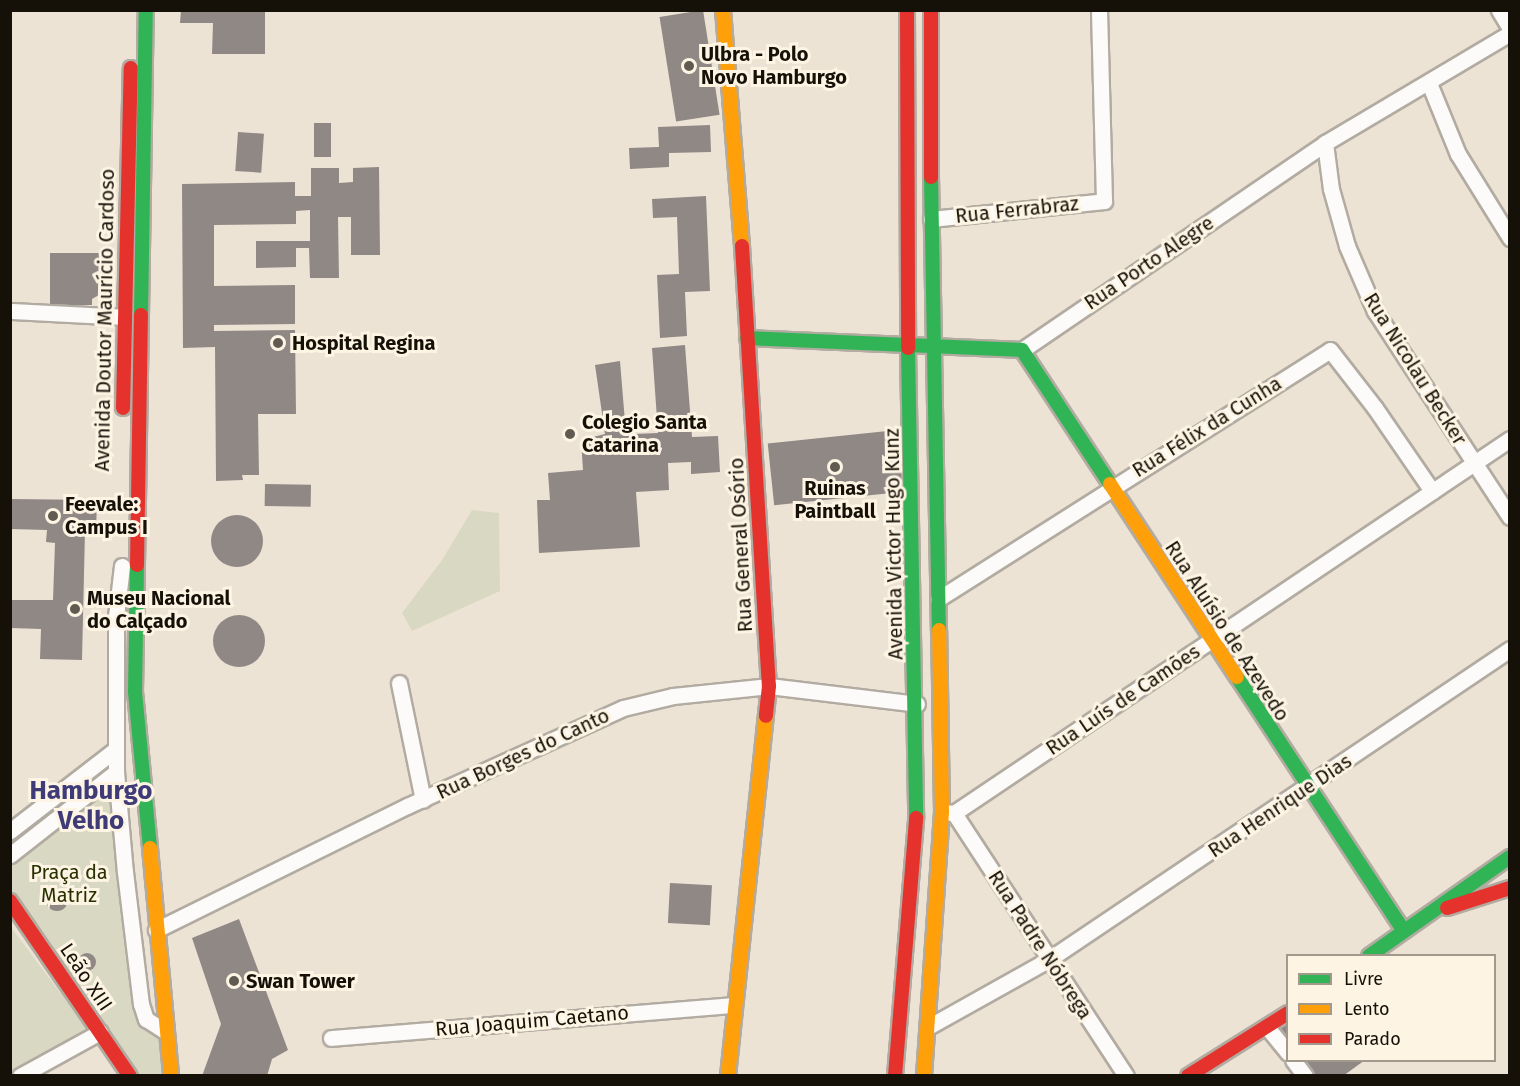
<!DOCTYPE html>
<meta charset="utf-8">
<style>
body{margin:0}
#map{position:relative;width:1520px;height:1086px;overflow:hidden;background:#ece3d5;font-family:"Fira Sans",sans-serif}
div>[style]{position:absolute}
.green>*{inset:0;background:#d9d9c3}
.building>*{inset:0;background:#908885;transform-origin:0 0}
.round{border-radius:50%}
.roads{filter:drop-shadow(2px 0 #b2aba1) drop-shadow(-2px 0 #b2aba1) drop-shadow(0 2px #b2aba1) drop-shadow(0 -2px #b2aba1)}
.street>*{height:15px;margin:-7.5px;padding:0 7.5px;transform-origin:7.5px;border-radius:7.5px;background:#fcfbf9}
.fast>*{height:14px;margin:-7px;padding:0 7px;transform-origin:7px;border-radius:7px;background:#30b455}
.slow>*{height:14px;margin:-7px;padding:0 7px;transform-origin:7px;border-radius:7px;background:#ff9f0a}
.jam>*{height:14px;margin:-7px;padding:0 7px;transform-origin:7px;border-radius:7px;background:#e5322d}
.dots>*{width:16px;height:16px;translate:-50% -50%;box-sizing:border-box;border:3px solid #fef4e4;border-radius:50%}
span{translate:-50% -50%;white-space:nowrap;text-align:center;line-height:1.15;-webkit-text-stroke:6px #fef4e4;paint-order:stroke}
.poi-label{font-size:20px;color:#161108;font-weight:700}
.left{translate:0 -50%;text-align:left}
.street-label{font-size:20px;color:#161108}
.park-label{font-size:20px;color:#283000}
.district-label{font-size:26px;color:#3e3b77;font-weight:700}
.frame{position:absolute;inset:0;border:12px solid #161108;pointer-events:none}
.legend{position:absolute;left:1286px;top:954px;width:210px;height:108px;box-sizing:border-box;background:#fef4e4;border:2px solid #a1998c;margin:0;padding:8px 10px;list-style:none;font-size:18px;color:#161108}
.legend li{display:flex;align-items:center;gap:12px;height:30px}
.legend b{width:30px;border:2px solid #a1998c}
</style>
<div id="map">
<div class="green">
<div style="clip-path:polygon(472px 510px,499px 513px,500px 591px,412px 631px,402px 613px,442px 560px)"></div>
<div style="clip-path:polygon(113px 779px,138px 1005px,164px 1033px,170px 1075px,132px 1075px,11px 895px,10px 860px)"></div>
<div style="clip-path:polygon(10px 926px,89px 1031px,11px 1073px,10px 1073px)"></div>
</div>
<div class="building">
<div style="clip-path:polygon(181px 10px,265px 10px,265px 54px,212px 54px,213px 23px,180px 23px)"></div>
<div style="left:703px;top:10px;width:106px;height:44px;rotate:81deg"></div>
<div style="left:314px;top:123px;width:17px;height:34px"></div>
<div style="clip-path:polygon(710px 125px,711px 152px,669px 153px,669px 167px,630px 169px,629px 148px,659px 147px,658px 127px)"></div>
<div style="left:238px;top:132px;width:26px;height:39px;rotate:4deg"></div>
<div style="clip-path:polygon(379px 167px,380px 255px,351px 255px,351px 217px,338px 217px,339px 278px,310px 278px,309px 248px,296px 248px,296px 267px,256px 268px,256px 241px,310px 241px,310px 210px,296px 211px,296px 224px,214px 225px,214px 286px,295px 285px,295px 324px,214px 325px,214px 331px,295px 330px,296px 414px,258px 414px,259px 475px,242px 475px,243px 480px,216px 481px,215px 347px,183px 348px,182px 184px,295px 182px,295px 196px,311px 196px,311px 168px,339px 168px,339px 183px,353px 182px,353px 168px)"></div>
<div style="clip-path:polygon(706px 196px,710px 291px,685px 292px,687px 336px,660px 338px,657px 275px,679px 274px,677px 217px,653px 218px,652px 199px)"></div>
<div style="clip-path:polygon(50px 253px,99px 253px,99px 267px,104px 267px,104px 292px,92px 299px,92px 305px,50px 305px)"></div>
<div style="clip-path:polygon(685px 345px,692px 437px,718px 436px,720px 472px,691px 474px,691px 462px,668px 463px,669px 490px,636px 492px,640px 547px,539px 553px,537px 500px,550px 500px,548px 473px,583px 470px,581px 440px,605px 434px,595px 365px,620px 361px,625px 422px,633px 422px,634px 434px,658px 433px,652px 348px)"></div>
<div style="left:897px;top:430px;width:62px;height:130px;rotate:84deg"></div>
<div style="left:265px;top:484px;width:46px;height:22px;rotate:1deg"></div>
<div style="clip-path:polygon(10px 499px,97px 500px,96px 532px,85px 531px,82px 660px,40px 659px,41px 629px,10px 628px,10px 600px,53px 600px,55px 543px,46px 542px,47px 530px,10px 529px)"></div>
<div class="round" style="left:211px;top:515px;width:52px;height:52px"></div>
<div class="round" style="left:213px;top:615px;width:52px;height:52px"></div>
<div style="left:670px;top:883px;width:42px;height:40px;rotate:3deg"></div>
<div class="round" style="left:46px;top:889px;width:22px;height:22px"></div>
<div style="clip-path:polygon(239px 919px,288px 1050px,272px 1059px,267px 1076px,202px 1076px,221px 1024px,192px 938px)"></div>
<div class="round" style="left:78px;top:953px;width:18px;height:18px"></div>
<div style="clip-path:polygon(1287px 1020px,1287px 1044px,1276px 1028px)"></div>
<div style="clip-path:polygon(1300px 1060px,1365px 1060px,1343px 1076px,1311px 1076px)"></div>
</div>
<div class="roads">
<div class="street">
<div style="left:1499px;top:10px;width:21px;rotate:59deg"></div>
<div style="left:1429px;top:83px;width:77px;rotate:67.8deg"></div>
<div style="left:1458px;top:154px;width:99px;rotate:58.2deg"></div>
<div style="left:1325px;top:143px;width:46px;rotate:82.6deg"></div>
<div style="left:1331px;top:189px;width:59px;rotate:74.3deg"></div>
<div style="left:1347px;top:246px;width:71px;rotate:66.7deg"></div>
<div style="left:1375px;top:311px;width:246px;rotate:56.8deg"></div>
<div style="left:931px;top:219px;width:174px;rotate:-5.9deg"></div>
<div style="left:1104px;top:201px;width:191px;rotate:-91.5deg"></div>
<div style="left:10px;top:311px;width:114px;rotate:3deg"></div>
<div style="left:1022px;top:350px;width:367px;rotate:-34.3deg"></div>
<div style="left:1325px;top:143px;width:215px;rotate:-30.7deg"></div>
<div style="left:122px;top:566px;width:50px;rotate:96.8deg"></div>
<div style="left:116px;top:616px;width:156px;rotate:90deg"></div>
<div style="left:116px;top:772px;width:100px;rotate:84.9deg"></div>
<div style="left:125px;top:872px;width:133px;rotate:83.1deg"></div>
<div style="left:141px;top:1004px;width:16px;rotate:72deg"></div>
<div style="left:146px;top:1019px;width:24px;rotate:33deg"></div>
<div style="left:938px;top:599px;width:464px;rotate:-32.4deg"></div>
<div style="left:1330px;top:350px;width:73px;rotate:52.2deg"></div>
<div style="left:1375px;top:408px;width:101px;rotate:55.5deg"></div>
<div style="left:399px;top:683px;width:119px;rotate:78.4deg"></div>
<div style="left:942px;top:812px;width:12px;rotate:5deg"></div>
<div style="left:954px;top:813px;width:670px;rotate:-33.93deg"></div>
<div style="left:954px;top:813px;width:314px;rotate:56.8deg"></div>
<div style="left:10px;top:831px;width:134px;rotate:-37.7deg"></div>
<div style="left:10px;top:855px;width:135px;rotate:-38.1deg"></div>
<div style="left:156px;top:930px;width:280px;rotate:-26.3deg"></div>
<div style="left:407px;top:806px;width:237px;rotate:-24.4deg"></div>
<div style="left:623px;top:708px;width:51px;rotate:-13.5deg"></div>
<div style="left:673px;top:696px;width:97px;rotate:-5.9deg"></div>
<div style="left:769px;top:686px;width:149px;rotate:6.9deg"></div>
<div style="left:928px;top:1027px;width:137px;rotate:-29.2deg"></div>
<div style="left:1048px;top:960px;width:557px;rotate:-33.95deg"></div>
<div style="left:1267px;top:1027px;width:33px;rotate:51deg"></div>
<div style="left:331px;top:1038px;width:403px;rotate:-4.7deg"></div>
<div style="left:1293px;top:1060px;width:20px;rotate:53deg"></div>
<div style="left:20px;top:1076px;width:91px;rotate:-28.8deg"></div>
</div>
<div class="fast">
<div style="left:931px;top:177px;width:453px;rotate:89deg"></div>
<div style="left:141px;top:315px;width:305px;rotate:-89.1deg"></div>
<div style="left:747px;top:338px;width:275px;rotate:2.5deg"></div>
<div style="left:1022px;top:350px;width:160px;rotate:56.7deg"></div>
<div style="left:908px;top:348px;width:470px;rotate:89deg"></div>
<div style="left:137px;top:565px;width:127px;rotate:90.9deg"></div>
<div style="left:135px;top:692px;width:157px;rotate:84.5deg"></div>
<div style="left:1237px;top:677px;width:304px;rotate:56.7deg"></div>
<div style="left:1369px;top:956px;width:172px;rotate:-35.1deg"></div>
</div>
<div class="slow">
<div style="left:723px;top:10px;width:237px;rotate:85.4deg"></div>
<div style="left:1110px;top:484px;width:231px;rotate:56.7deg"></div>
<div style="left:150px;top:848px;width:229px;rotate:84.7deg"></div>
<div style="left:728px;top:1076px;width:362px;rotate:-84deg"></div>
<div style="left:924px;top:1076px;width:265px;rotate:-86.1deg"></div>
<div style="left:942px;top:812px;width:182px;rotate:-90.9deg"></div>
</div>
<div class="jam">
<div style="left:907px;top:10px;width:338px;rotate:89.8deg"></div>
<div style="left:931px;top:10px;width:167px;rotate:90deg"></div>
<div style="left:742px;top:246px;width:441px;rotate:86.5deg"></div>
<div style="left:769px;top:686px;width:30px;rotate:96deg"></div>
<div style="left:123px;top:408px;width:340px;rotate:-88.7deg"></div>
<div style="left:137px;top:565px;width:250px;rotate:-89.1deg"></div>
<div style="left:10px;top:901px;width:212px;rotate:55.6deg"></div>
<div style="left:1447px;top:908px;width:66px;rotate:-17.6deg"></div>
<div style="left:895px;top:1076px;width:259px;rotate:-85.3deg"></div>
<div style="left:1188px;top:1076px;width:118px;rotate:-32.2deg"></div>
</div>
</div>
<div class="dots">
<div style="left:689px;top:66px;background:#615a50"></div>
<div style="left:278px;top:343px;background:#615a50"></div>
<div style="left:570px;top:434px;background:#615a50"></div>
<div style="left:835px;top:467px;background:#615a50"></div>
<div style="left:53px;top:516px;background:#615a50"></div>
<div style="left:75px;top:609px;background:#615a50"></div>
<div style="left:234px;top:981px;background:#615a50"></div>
</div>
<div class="poi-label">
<span class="left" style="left:701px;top:66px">Ulbra - Polo<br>Novo Hamburgo</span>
<span class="left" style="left:292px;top:343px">Hospital Regina</span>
<span class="left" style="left:582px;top:434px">Colegio Santa<br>Catarina</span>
<span style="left:835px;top:500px">Ruinas<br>Paintball</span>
<span class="left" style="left:65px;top:516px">Feevale:<br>Campus I</span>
<span class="left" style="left:87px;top:610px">Museu Nacional<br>do Calçado</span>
<span class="left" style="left:246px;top:981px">Swan Tower</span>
</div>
<div class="street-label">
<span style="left:1017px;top:210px;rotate:-6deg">Rua Ferrabraz</span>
<span style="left:1149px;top:263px;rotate:-34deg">Rua Porto Alegre</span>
<span style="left:105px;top:320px;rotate:-89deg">Avenida Doutor Maurício Cardoso</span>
<span style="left:1415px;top:369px;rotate:58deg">Rua Nicolau Becker</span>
<span style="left:1207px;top:427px;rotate:-32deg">Rua Félix da Cunha</span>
<span style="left:894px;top:544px;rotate:-91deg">Avenida Victor Hugo Kunz</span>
<span style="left:741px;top:545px;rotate:-93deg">Rua General Osório</span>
<span style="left:1227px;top:631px;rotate:57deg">Rua Aluísio de Azevedo</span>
<span style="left:1123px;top:700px;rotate:-34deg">Rua Luís de Camões</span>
<span style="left:523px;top:754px;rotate:-25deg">Rua Borges do Canto</span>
<span style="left:1280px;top:806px;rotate:-34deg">Rua Henrique Dias</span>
<span style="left:1040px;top:945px;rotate:57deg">Rua Padre Nóbrega</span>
<span style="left:86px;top:977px;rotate:56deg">Leão XIII</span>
<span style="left:532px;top:1021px;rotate:-5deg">Rua Joaquim Caetano</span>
</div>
<div class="park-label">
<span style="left:69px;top:884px">Praça da<br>Matriz</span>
</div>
<div class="district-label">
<span style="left:91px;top:806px">Hamburgo<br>Velho</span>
</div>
<div class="frame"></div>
<ul class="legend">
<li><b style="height:8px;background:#30b455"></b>Livre</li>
<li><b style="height:8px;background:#ff9f0a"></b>Lento</li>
<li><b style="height:8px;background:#e5322d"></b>Parado</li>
</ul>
</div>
